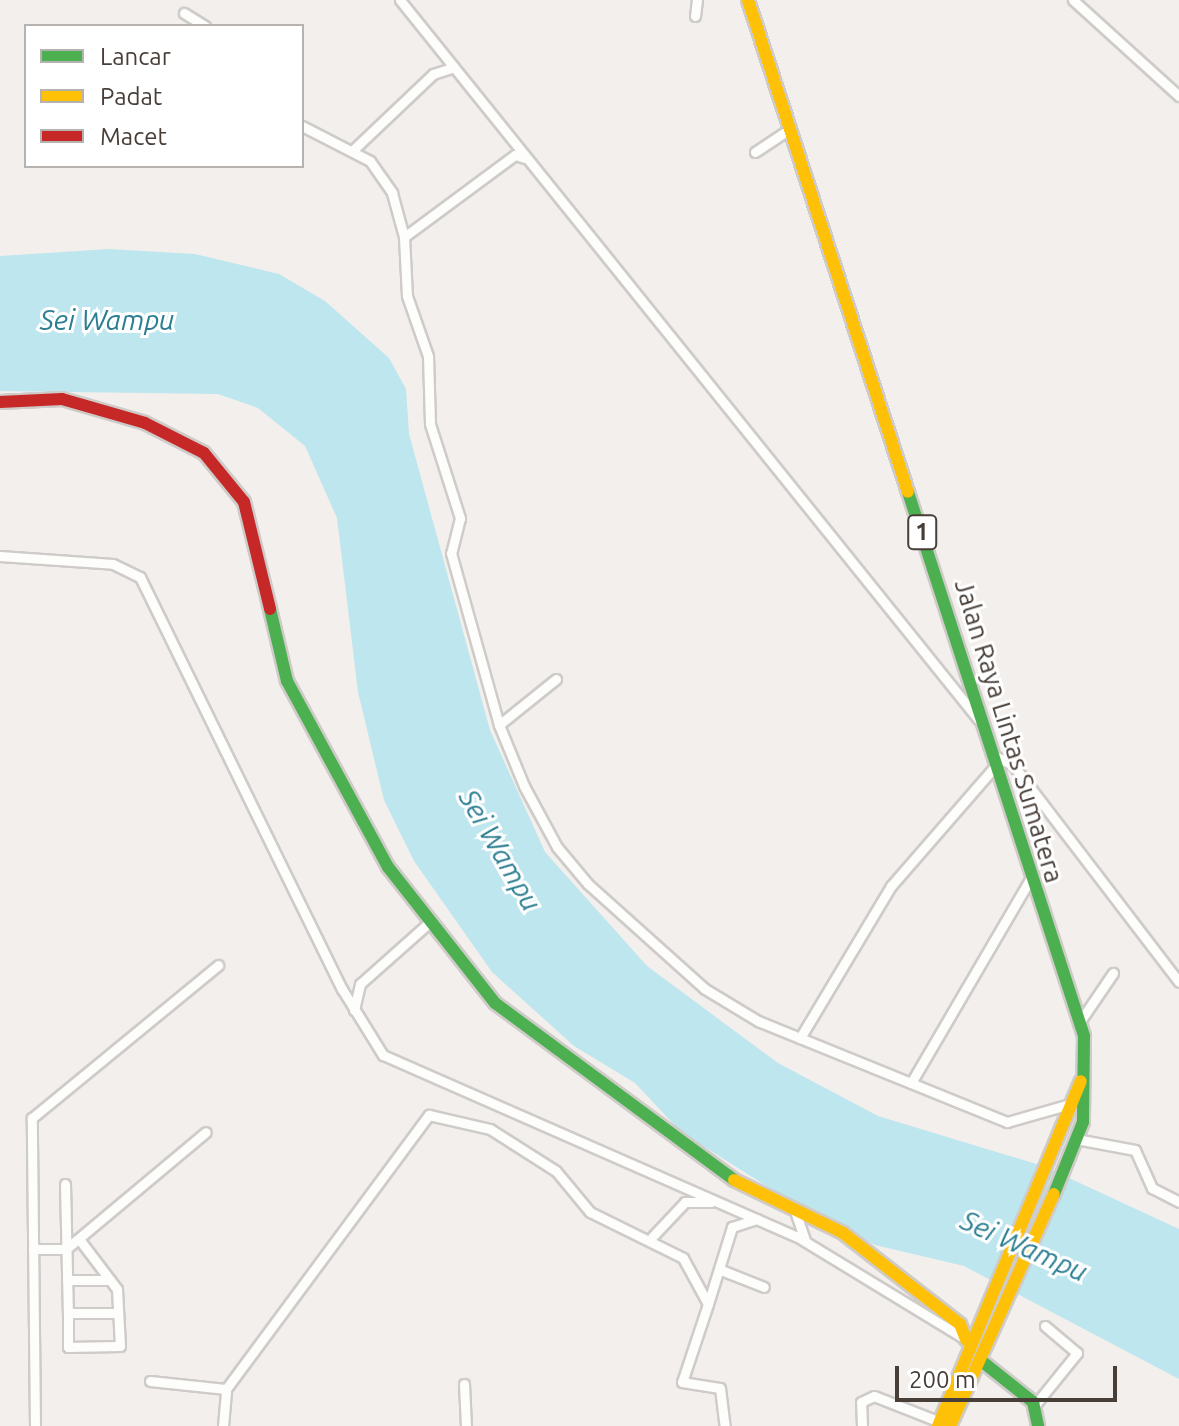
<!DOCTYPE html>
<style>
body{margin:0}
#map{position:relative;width:1179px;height:1426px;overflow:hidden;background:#f2efec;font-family:Ubuntu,sans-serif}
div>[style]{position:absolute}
.water>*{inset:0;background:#bee6ee}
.roads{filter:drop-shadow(2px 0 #cecbc8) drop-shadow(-2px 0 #cecbc8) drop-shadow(0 2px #cecbc8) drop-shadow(0 -2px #cecbc8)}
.street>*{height:9px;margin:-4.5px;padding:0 4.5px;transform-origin:4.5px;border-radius:4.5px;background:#fdfdfc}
.fast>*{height:12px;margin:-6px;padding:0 6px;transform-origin:6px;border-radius:6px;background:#4caf50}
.slow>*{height:12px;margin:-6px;padding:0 6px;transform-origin:6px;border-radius:6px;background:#ffc107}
.jam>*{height:12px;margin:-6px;padding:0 6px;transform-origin:6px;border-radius:6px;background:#c62828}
span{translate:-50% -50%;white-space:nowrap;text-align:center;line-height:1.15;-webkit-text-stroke:6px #fff;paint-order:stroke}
.shield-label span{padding:2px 6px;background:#fff;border:2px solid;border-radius:6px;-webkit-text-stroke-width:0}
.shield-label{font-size:24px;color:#483e38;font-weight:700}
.street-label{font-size:26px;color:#483e38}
.water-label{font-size:28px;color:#2c7f92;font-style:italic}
.legend{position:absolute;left:24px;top:24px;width:280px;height:144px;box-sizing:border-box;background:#fff;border:2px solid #b6b2af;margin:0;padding:10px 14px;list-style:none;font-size:24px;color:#483e38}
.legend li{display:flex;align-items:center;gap:16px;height:40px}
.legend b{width:40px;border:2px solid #b6b2af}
.scale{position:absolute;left:895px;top:1366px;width:222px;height:36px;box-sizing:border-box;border:4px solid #483e38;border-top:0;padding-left:10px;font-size:24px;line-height:28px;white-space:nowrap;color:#483e38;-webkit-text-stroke:6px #fff;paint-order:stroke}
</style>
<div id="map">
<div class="water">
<div style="clip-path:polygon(109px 249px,195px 254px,279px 274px,325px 301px,389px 358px,406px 389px,409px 434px,490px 730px,545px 852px,647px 966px,778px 1063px,878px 1116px,1043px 1166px,1179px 1229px,1179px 1379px,964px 1266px,875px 1245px,768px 1187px,681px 1132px,635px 1083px,574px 1046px,492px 972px,414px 861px,384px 800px,358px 692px,337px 518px,305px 446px,258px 408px,218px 394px,0 391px,0 256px)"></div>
</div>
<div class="roads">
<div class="street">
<div style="left:400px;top:0;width:923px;rotate:51.2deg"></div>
<div style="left:1073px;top:0;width:143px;rotate:42.2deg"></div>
<div style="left:184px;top:13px;width:25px;rotate:32deg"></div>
<div style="left:695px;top:16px;width:16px;rotate:-83deg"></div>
<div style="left:302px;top:126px;width:76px;rotate:27.2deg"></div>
<div style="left:370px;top:161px;width:39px;rotate:55deg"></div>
<div style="left:392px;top:193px;width:46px;rotate:74.7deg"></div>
<div style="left:404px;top:237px;width:59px;rotate:87.1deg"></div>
<div style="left:407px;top:296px;width:64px;rotate:70.7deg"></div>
<div style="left:428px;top:356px;width:68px;rotate:88.3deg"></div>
<div style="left:430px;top:424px;width:99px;rotate:72.3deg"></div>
<div style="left:460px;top:518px;width:36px;rotate:104deg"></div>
<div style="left:451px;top:553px;width:179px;rotate:74.4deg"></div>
<div style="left:353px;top:150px;width:110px;rotate:-43.5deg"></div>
<div style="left:433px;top:74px;width:22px;rotate:-18deg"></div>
<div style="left:755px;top:152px;width:43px;rotate:-33.7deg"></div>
<div style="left:404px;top:237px;width:138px;rotate:-36.5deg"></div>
<div style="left:515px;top:155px;width:10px;rotate:17deg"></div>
<div style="left:0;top:556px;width:113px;rotate:4deg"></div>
<div style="left:113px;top:564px;width:30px;rotate:26deg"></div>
<div style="left:140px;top:577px;width:459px;rotate:63.9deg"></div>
<div style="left:342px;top:989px;width:78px;rotate:58.2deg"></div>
<div style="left:383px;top:1055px;width:451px;rotate:23.7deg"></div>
<div style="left:796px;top:1236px;width:197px;rotate:31.3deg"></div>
<div style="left:556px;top:679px;width:73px;rotate:141.1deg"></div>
<div style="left:499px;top:725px;width:66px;rotate:67.7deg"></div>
<div style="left:524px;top:786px;width:69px;rotate:61.6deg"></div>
<div style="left:557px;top:847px;width:48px;rotate:50deg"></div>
<div style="left:588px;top:884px;width:157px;rotate:41.9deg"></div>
<div style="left:705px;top:989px;width:62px;rotate:31.1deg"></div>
<div style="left:758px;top:1021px;width:269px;rotate:22.1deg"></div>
<div style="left:1007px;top:1122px;width:66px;rotate:-15.9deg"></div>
<div style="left:993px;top:755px;width:22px;rotate:27deg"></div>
<div style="left:1013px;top:765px;width:273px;rotate:52.6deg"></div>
<div style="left:354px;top:1010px;width:27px;rotate:-77deg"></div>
<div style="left:360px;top:984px;width:95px;rotate:-41.6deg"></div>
<div style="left:1081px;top:1020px;width:57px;rotate:-55.8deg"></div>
<div style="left:800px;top:1038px;width:177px;rotate:-59.1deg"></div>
<div style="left:891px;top:886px;width:160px;rotate:-49deg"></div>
<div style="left:911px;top:1083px;width:236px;rotate:-59.7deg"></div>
<div style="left:1076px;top:1139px;width:60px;rotate:10.6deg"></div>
<div style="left:1135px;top:1150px;width:42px;rotate:65.9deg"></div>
<div style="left:1152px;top:1188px;width:30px;rotate:27deg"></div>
<div style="left:65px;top:1184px;width:129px;rotate:88.7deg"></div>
<div style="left:796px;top:1214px;width:28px;rotate:71deg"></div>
<div style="left:652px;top:1237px;width:48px;rotate:-46.7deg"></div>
<div style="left:685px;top:1202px;width:26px"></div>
<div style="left:79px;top:1239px;width:63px;rotate:52.8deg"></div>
<div style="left:117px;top:1289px;width:57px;rotate:87deg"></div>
<div style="left:120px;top:1346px;width:52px;rotate:178.9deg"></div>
<div style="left:68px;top:1347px;width:34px;rotate:-90deg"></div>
<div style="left:68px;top:1313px;width:50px"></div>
<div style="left:33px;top:1249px;width:33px"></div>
<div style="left:66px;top:1249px;width:182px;rotate:-39.9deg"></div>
<div style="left:721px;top:1270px;width:46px;rotate:21.6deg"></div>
<div style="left:67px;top:1280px;width:43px"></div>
<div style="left:708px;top:1304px;width:81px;rotate:-72.7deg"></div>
<div style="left:732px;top:1227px;width:26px;rotate:-18deg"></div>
<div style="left:150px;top:1381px;width:76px;rotate:6deg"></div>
<div style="left:464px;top:1384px;width:42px;rotate:87.3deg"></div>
<div style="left:1035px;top:1405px;width:67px;rotate:-51.1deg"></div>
<div style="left:1077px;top:1353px;width:42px;rotate:-139.8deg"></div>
<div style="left:35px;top:1426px;width:308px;rotate:-90.6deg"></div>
<div style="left:32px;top:1118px;width:241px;rotate:-39.4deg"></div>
<div style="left:223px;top:1426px;width:37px;rotate:-85deg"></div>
<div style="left:226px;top:1389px;width:341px;rotate:-53.5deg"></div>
<div style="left:429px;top:1115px;width:63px;rotate:12.9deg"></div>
<div style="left:490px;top:1129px;width:78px;rotate:32.5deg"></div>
<div style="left:556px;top:1171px;width:53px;rotate:50.3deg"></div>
<div style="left:590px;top:1212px;width:104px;rotate:26.3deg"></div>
<div style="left:683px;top:1258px;width:52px;rotate:61.5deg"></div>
<div style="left:708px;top:1304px;width:82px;rotate:108.4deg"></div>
<div style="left:682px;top:1382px;width:38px;rotate:9deg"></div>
<div style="left:720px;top:1388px;width:38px;rotate:83deg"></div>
<div style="left:862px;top:1426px;width:24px;rotate:-92deg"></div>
<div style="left:861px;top:1402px;width:14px;rotate:-25deg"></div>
<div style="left:874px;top:1396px;width:71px;rotate:21.5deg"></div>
</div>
<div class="fast">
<div style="left:908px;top:492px;width:572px;rotate:72.07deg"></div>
<div style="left:1084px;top:1036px;width:86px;rotate:90.7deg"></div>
<div style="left:1083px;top:1122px;width:78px;rotate:111.9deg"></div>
<div style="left:270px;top:609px;width:74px;rotate:76.7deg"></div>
<div style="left:287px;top:681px;width:212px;rotate:61.5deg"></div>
<div style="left:388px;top:867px;width:173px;rotate:51.8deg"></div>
<div style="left:495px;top:1003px;width:297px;rotate:36.5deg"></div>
<div style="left:984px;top:1363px;width:63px;rotate:38.5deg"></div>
<div style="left:1033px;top:1402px;width:25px;rotate:78deg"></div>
</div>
<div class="slow">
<div style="left:748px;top:0;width:517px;rotate:71.99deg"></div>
<div style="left:734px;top:1180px;width:121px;rotate:25.9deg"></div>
<div style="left:843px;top:1233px;width:148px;rotate:37.9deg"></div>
<div style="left:960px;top:1324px;width:17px;rotate:69deg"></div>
<div style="left:938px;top:1426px;width:373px;rotate:-67.5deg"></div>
<div style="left:950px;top:1426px;width:254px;rotate:-65.9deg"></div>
</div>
<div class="jam">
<div style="left:0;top:402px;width:62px;rotate:-2.8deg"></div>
<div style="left:62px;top:399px;width:86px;rotate:16.1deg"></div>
<div style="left:145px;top:423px;width:66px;rotate:27deg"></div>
<div style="left:204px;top:453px;width:63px;rotate:50.8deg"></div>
<div style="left:244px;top:502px;width:110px;rotate:76.3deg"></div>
</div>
</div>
<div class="shield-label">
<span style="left:922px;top:532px">1</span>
</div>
<div class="street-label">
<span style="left:1009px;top:731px;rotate:73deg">Jalan Raya Lintas Sumatera</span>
</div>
<div class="water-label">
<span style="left:107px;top:320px">Sei Wampu</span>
<span style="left:500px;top:850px;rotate:60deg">Sei Wampu</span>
<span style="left:1024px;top:1246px;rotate:24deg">Sei Wampu</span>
</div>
<ul class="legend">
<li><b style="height:10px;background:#4caf50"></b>Lancar</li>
<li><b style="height:10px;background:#ffc107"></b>Padat</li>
<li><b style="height:10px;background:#c62828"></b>Macet</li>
</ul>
<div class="scale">200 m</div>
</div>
